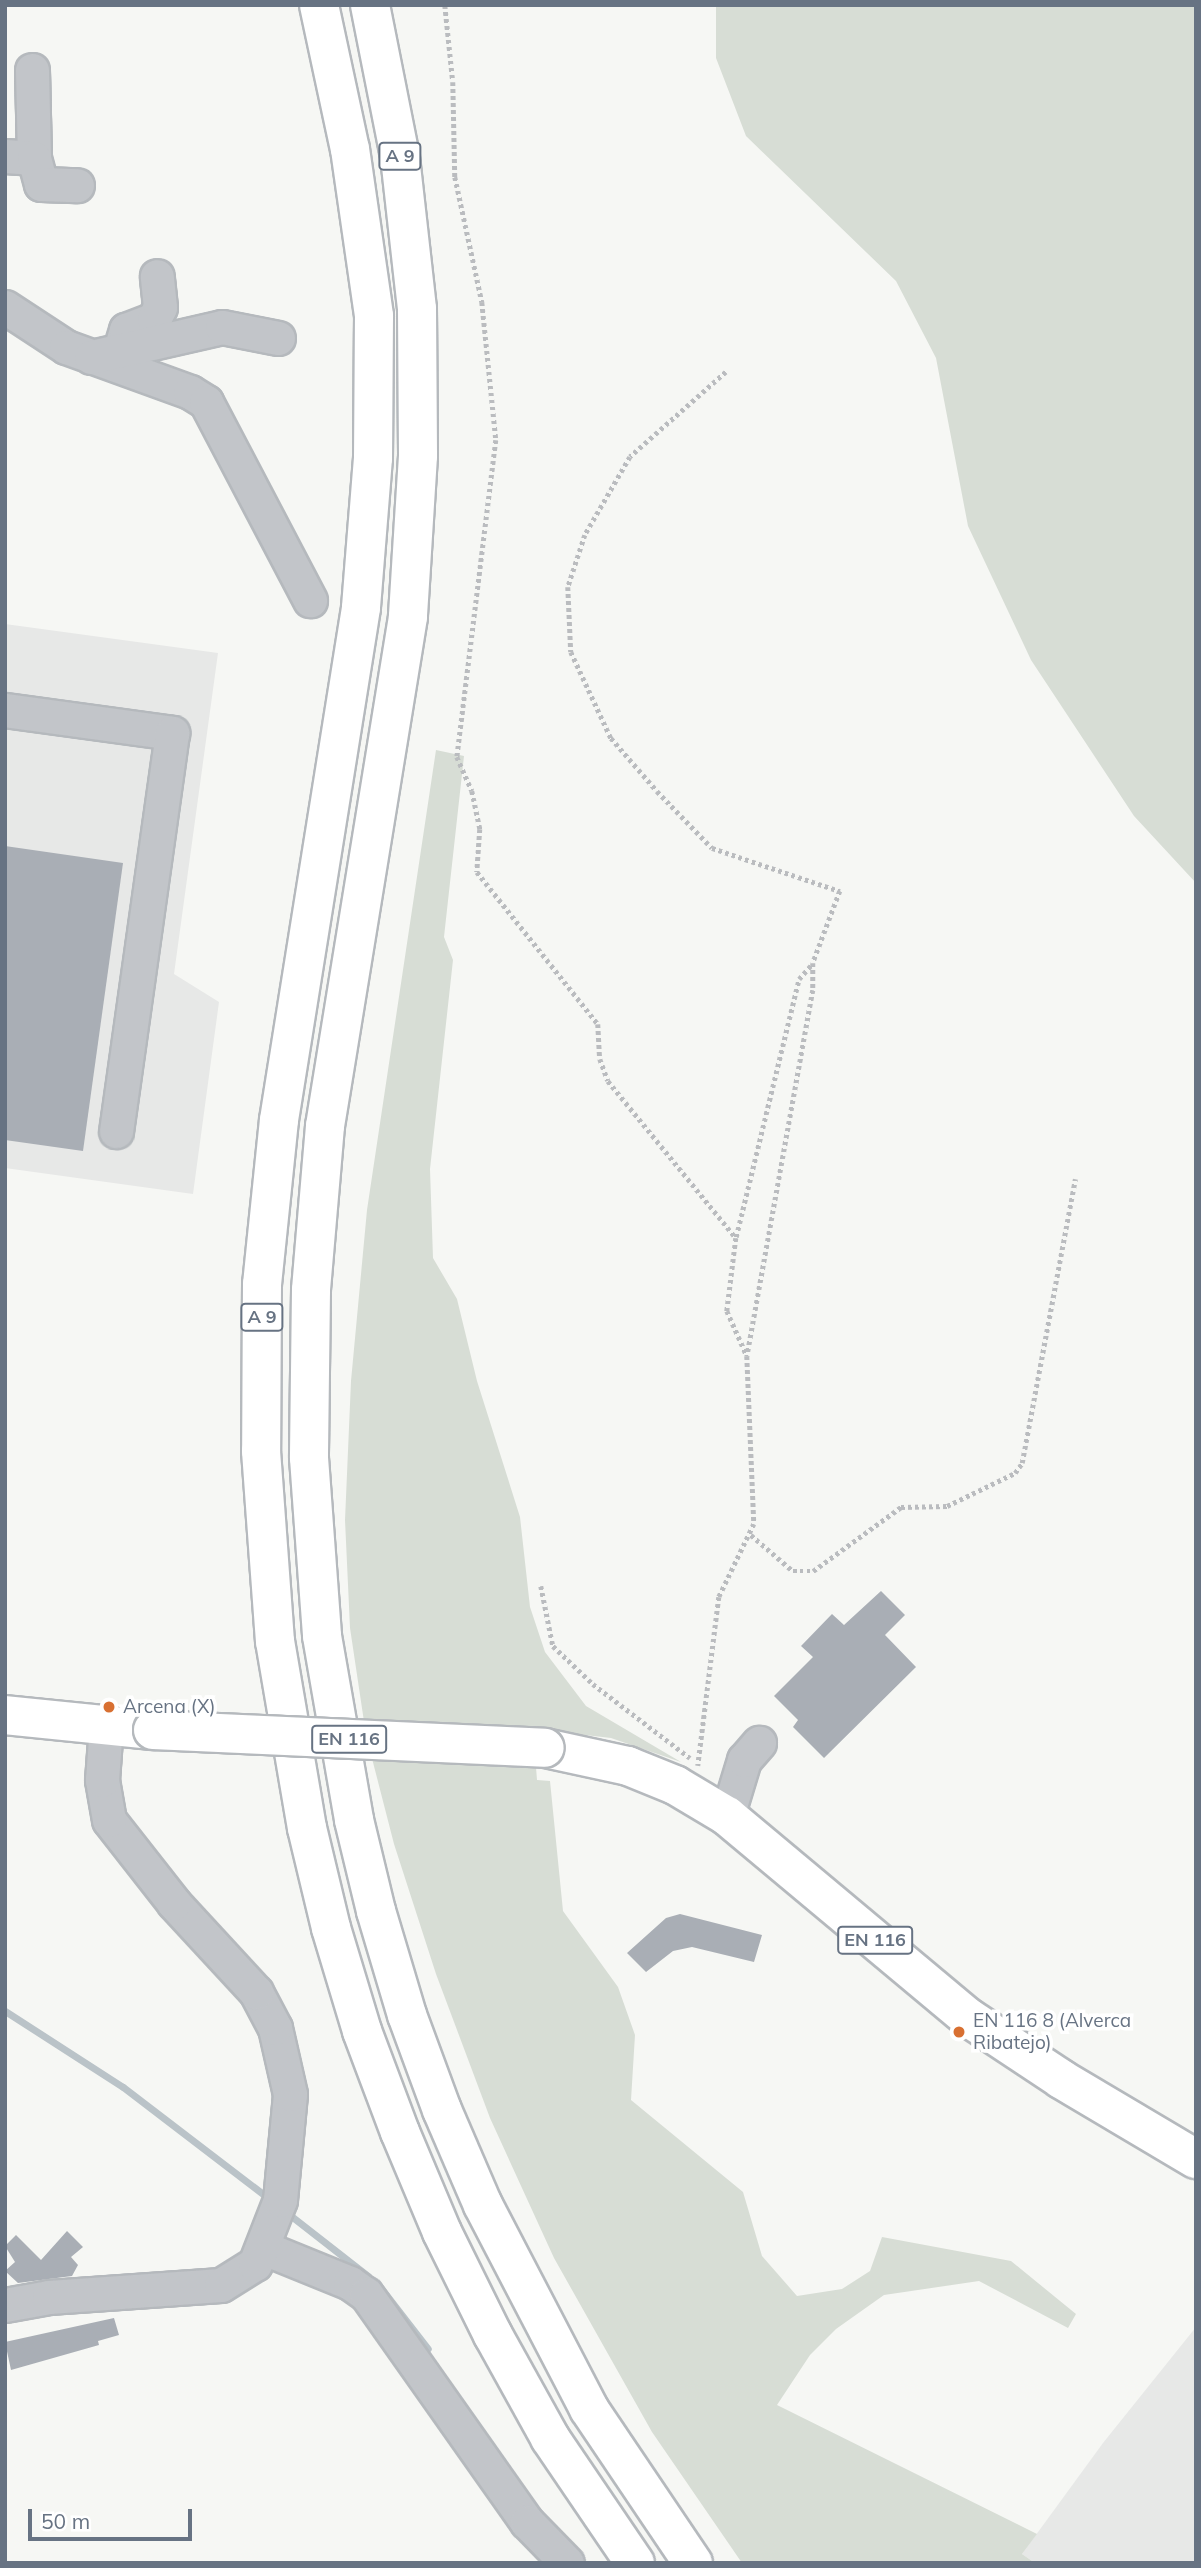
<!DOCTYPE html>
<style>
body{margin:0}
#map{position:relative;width:1201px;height:2568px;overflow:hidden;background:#f6f7f4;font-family:Mulish,sans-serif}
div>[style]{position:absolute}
.built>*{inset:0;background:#e7e8e7}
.green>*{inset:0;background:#d7ddd5}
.stream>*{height:7px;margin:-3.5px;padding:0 3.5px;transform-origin:3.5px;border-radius:3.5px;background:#bac3c8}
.building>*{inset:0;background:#a9aeb5}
.path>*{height:4.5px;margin-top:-2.25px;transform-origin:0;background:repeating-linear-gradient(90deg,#babcbf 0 3.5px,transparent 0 7px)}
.roads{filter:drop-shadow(2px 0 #b5b9bd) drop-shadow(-2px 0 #b5b9bd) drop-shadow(0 2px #b5b9bd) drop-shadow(0 -2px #b5b9bd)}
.minor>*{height:33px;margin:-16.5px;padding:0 16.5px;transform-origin:16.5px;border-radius:16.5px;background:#c2c5c9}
.major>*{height:38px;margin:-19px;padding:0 19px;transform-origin:19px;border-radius:19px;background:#fff}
.highway>*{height:38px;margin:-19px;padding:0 19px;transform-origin:19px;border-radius:19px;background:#fff}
.bridges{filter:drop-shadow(2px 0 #b5b9bd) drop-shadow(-2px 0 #b5b9bd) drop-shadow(0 2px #b5b9bd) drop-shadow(0 -2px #b5b9bd)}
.major-bridge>*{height:38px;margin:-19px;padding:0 19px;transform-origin:19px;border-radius:19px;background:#fff}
.dots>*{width:19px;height:19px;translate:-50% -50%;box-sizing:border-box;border:4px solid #fff;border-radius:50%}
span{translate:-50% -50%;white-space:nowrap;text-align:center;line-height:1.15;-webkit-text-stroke:7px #fff;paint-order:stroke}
.shield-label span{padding:2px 5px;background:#fff;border:2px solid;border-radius:5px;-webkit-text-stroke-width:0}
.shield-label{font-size:18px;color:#677383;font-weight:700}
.poi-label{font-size:19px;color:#677383}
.left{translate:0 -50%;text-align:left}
.frame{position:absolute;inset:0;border:7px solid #677383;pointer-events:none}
.scale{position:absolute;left:28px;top:2509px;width:164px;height:32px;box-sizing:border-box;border:4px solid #677383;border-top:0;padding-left:9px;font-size:21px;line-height:24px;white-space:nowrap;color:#677383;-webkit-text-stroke:5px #fff;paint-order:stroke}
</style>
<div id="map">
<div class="built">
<div style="clip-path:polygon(5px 624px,218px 653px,174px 974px,219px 1002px,193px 1194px,5px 1168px)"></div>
<div style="clip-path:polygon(1196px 2327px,1196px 2563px,1035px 2563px,1022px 2554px,1103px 2443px)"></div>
</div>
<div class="green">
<div style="clip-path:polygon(716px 5px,1196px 5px,1196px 883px,1134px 816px,1031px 660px,968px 526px,936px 358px,896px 281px,746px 136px,716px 58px)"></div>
<div style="clip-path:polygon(436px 750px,464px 756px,444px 937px,453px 960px,430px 1169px,433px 1258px,457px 1299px,477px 1381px,520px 1517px,530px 1607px,545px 1652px,586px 1706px,681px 1762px,611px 1738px,533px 1729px,537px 1780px,550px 1781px,563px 1911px,618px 1987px,635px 2035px,631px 2100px,743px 2192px,762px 2256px,797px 2296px,842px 2289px,870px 2271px,882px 2237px,1011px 2261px,1076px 2314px,1068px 2328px,979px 2281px,884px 2295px,836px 2329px,810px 2355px,777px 2405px,1037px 2534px,1022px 2554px,1035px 2563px,742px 2563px,652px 2432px,554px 2258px,490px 2118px,436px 1974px,394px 1844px,366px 1735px,350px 1628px,345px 1520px,351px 1381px,367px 1210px)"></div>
</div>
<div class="stream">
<div style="left:5px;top:2011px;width:140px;rotate:32.8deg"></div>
<div style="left:123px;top:2087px;width:186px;rotate:37.4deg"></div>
<div style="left:286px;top:2212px;width:104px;rotate:38deg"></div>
<div style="left:377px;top:2283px;width:83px;rotate:52.3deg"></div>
</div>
<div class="building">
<div style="clip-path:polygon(5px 846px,123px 863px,83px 1151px,5px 1140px)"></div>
<div style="clip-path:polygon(881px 1591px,905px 1615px,885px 1635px,916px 1667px,824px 1758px,793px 1727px,798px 1720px,774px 1696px,813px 1657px,801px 1646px,832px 1614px,844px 1625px)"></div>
<div style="clip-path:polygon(680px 1914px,762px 1935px,754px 1962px,692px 1947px,673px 1951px,646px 1972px,627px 1953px,666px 1918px)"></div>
<div style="clip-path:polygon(67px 2231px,83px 2247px,71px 2257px,78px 2265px,72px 2276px,18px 2283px,5px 2271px,15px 2262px,5px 2246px,16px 2235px,41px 2260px)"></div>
<div style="clip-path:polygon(114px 2318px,119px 2335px,98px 2341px,99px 2345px,11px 2370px,5px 2342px)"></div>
</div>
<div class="path">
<div style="left:445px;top:5px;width:77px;rotate:84.1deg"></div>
<div style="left:453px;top:82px;width:95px;rotate:88.8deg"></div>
<div style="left:455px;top:177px;width:128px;rotate:77.8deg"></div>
<div style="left:482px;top:302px;width:139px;rotate:84.2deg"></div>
<div style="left:496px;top:440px;width:319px;rotate:97deg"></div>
<div style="left:457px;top:757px;width:37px;rotate:66deg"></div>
<div style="left:472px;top:791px;width:39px;rotate:78deg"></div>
<div style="left:480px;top:829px;width:43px;rotate:94deg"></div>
<div style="left:477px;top:872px;width:194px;rotate:51.5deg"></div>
<div style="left:598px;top:1024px;width:35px;rotate:87deg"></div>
<div style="left:600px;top:1059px;width:23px;rotate:70deg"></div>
<div style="left:608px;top:1081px;width:203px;rotate:50.8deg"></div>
<div style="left:736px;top:1238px;width:74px;rotate:97deg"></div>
<div style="left:727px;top:1311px;width:49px;rotate:66deg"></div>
<div style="left:747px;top:1356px;width:168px;rotate:87.6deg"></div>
<div style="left:754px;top:1524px;width:81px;rotate:115.6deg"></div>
<div style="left:719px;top:1597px;width:170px;rotate:97.1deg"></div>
<div style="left:726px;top:372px;width:128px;rotate:138.5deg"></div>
<div style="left:630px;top:457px;width:90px;rotate:120deg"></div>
<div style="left:585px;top:535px;width:55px;rotate:108.1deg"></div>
<div style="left:568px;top:587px;width:65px;rotate:87.4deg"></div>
<div style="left:571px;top:652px;width:95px;rotate:65.1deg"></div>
<div style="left:611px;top:738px;width:70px;rotate:49deg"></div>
<div style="left:657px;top:791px;width:79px;rotate:46deg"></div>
<div style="left:712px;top:848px;width:135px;rotate:18.6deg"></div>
<div style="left:840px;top:891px;width:77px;rotate:110.6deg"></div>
<div style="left:813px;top:963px;width:27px;rotate:90deg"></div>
<div style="left:813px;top:990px;width:372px;rotate:100.2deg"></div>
<div style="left:736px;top:1237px;width:266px;rotate:-76.3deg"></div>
<div style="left:799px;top:979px;width:21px;rotate:-49deg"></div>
<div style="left:751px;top:1535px;width:55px;rotate:40.6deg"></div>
<div style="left:793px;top:1571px;width:20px"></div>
<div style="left:813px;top:1571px;width:109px;rotate:-36deg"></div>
<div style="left:901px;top:1507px;width:46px;rotate:-1.2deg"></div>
<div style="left:947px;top:1506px;width:76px;rotate:-25.9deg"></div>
<div style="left:1015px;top:1473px;width:12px;rotate:-55deg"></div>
<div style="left:1022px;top:1463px;width:289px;rotate:-79.4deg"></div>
<div style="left:541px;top:1586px;width:61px;rotate:78.7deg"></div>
<div style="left:553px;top:1646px;width:55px;rotate:43.5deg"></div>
<div style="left:593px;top:1684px;width:122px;rotate:37.3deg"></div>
</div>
<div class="roads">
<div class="minor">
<div style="left:32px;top:70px;width:88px;rotate:88.7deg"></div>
<div style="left:5px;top:156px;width:29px;rotate:4deg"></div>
<div style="left:34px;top:158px;width:27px;rotate:75deg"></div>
<div style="left:41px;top:184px;width:36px;rotate:2deg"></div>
<div style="left:5px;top:307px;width:73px;rotate:33.3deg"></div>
<div style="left:66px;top:347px;width:132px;rotate:19.9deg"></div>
<div style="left:190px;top:392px;width:19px;rotate:32deg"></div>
<div style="left:206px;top:402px;width:224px;rotate:62.3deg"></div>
<div style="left:122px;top:343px;width:14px;rotate:-73deg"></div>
<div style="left:126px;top:330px;width:30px;rotate:-21deg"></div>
<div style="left:154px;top:319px;width:13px;rotate:-63deg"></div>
<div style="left:160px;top:307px;width:31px;rotate:-96deg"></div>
<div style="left:91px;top:357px;width:134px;rotate:-12.9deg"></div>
<div style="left:222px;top:327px;width:57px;rotate:11.1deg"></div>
<div style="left:5px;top:710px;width:169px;rotate:7.8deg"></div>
<div style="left:172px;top:733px;width:402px;rotate:98deg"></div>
<div style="left:727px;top:1816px;width:59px;rotate:-73.1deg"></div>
<div style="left:744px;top:1760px;width:23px;rotate:-49deg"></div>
<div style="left:264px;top:2248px;width:93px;rotate:22.1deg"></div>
<div style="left:350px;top:2283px;width:19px;rotate:35deg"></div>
<div style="left:366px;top:2294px;width:279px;rotate:54.8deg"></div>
<div style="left:527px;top:2522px;width:57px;rotate:45.7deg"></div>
<div style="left:5px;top:2305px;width:45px;rotate:-10.3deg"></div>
<div style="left:49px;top:2297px;width:172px;rotate:-4deg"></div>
<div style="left:221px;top:2285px;width:40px;rotate:-32deg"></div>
<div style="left:255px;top:2264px;width:69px;rotate:-68.7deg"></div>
<div style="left:280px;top:2200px;width:106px;rotate:-84.6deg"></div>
<div style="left:290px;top:2094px;width:68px;rotate:-102.8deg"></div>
<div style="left:275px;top:2028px;width:41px;rotate:-117.8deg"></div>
<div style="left:256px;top:1992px;width:121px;rotate:-132.7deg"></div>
<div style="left:174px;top:1903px;width:105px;rotate:-128.1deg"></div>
<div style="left:109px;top:1820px;width:41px;rotate:-99.9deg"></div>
<div style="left:102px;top:1780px;width:54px;rotate:-85.8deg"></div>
</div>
<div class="major">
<div style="left:5px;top:1715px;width:149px;rotate:5.8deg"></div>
<div style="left:545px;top:1748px;width:85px;rotate:12.2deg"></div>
<div style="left:628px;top:1766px;width:51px;rotate:22deg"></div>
<div style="left:675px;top:1785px;width:61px;rotate:30.8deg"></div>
<div style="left:727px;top:1816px;width:315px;rotate:39.9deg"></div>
<div style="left:969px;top:2018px;width:110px;rotate:33.5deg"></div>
<div style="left:1061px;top:2079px;width:157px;rotate:30.7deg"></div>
</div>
<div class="highway">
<div style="left:319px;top:5px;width:147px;rotate:77.9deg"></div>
<div style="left:350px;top:149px;width:169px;rotate:81.8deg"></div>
<div style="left:374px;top:316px;width:142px;rotate:90.4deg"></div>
<div style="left:373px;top:458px;width:150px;rotate:94.6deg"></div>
<div style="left:361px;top:608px;width:519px;rotate:99.1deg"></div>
<div style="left:279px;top:1120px;width:165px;rotate:95.9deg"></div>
<div style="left:262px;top:1284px;width:167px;rotate:90.3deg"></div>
<div style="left:261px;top:1451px;width:191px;rotate:85.8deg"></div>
<div style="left:275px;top:1641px;width:190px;rotate:80.3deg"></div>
<div style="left:307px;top:1828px;width:103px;rotate:76.5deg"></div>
<div style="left:331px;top:1928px;width:108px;rotate:73.2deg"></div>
<div style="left:362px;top:2031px;width:108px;rotate:69.4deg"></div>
<div style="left:400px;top:2132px;width:108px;rotate:67.2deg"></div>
<div style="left:442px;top:2232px;width:115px;rotate:63.7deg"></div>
<div style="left:493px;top:2335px;width:118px;rotate:61deg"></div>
<div style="left:550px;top:2438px;width:151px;rotate:55.8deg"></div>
<div style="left:370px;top:5px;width:155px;rotate:78.8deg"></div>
<div style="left:400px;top:157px;width:153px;rotate:83.6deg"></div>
<div style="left:417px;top:309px;width:147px;rotate:89.6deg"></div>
<div style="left:418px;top:456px;width:161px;rotate:93.6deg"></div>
<div style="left:408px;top:617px;width:516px;rotate:99.26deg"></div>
<div style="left:325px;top:1126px;width:165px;rotate:94.9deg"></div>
<div style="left:311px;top:1290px;width:168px;rotate:90.7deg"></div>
<div style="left:309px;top:1458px;width:178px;rotate:85.8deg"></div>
<div style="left:322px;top:1636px;width:187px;rotate:80.1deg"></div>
<div style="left:354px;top:1820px;width:94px;rotate:76.4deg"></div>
<div style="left:376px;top:1911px;width:109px;rotate:73.4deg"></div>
<div style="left:407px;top:2015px;width:101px;rotate:69.8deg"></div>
<div style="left:442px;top:2110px;width:103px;rotate:66.7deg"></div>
<div style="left:483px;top:2205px;width:230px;rotate:62.5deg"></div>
<div style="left:589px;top:2409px;width:186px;rotate:56deg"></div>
</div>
</div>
<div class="bridges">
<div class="major-bridge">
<div style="left:153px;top:1730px;width:392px;rotate:2.6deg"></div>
</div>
</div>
<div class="dots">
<div style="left:109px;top:1707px;background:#d87032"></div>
<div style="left:959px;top:2032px;background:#d87032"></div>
</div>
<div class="shield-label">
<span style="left:400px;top:156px">A 9</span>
<span style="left:262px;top:1317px">A 9</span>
<span style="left:349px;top:1739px">EN 116</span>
<span style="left:875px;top:1940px">EN 116</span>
</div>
<div class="poi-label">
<span class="left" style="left:123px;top:1707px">Arcena (X)</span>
<span class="left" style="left:973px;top:2032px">EN 116 8 (Alverca<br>Ribatejo)</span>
</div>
<div class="frame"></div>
<div class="scale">50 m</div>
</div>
